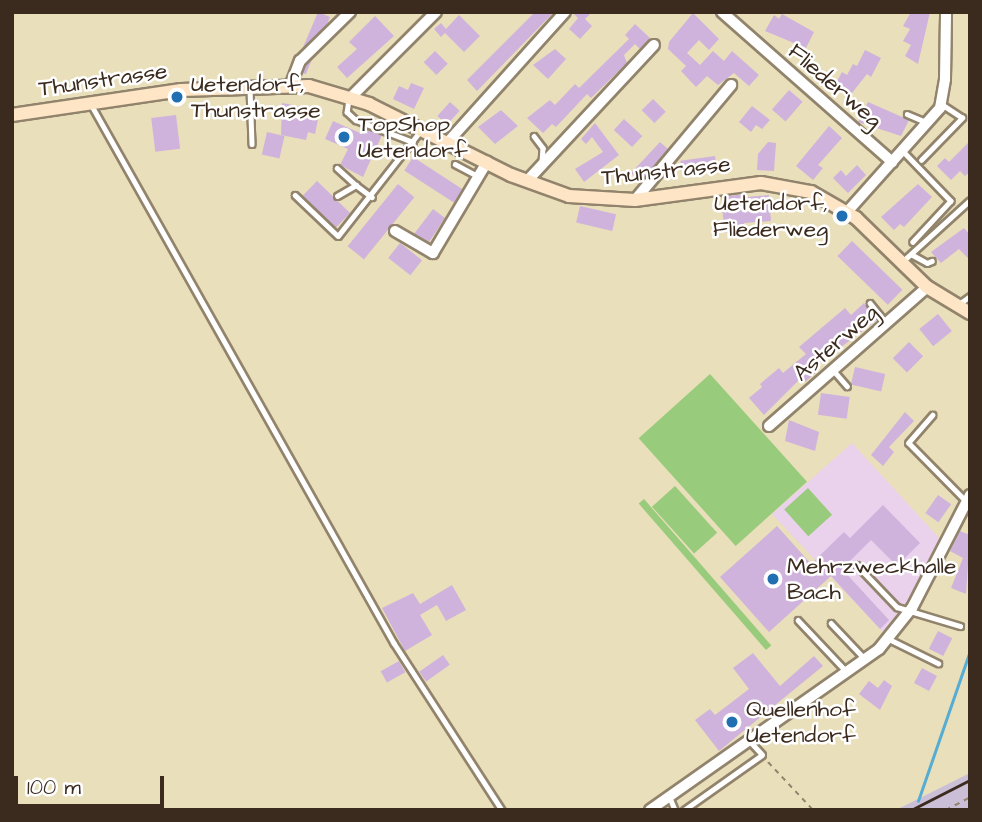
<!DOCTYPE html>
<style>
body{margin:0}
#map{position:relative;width:982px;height:822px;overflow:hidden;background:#e9dfbb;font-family:"Architects Daughter",sans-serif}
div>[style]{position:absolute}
.built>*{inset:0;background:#ead1ec}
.industrial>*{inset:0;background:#cabfd6}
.green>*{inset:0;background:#99cb7c;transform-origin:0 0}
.stream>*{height:2.5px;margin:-1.25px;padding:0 1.25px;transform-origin:1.25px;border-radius:1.25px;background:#56add3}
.building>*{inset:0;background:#cfb3dc;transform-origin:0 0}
.path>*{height:2px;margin-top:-1px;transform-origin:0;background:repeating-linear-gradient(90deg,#92846c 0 5px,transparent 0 10px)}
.roads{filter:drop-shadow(2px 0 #92846c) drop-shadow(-2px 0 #92846c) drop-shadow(0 2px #92846c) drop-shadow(0 -2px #92846c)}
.lane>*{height:4.5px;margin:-2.25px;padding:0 2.25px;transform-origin:2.25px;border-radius:2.25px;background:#fff}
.street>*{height:10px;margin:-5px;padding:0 5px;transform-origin:5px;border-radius:5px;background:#fff}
.secondary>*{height:12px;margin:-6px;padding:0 6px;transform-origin:6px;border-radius:6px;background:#fde5c5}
.rail>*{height:2.5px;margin:-1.25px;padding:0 1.25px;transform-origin:1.25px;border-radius:1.25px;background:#3b2a1e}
.dots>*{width:19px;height:19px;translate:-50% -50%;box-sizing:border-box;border:4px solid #fff;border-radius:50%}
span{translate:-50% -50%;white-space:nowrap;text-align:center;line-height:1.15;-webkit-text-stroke:5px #fff;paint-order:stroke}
.street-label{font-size:23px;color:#3b2a1e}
.poi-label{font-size:23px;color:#3b2a1e}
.left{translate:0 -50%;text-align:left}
.right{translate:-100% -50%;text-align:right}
.frame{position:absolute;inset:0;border:14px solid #3b2a1e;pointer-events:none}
.scale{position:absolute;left:14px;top:776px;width:150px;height:32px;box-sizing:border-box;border:4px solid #3b2a1e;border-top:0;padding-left:9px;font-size:21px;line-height:24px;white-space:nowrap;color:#3b2a1e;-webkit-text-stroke:5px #fff;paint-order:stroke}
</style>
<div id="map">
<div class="built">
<div style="clip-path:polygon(852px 443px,940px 539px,909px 599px,884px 633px,772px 514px)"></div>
</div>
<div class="industrial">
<div style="clip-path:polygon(970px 773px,970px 810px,896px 810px)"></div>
</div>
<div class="green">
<div style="left:710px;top:374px;width:145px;height:96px;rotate:48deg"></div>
<div style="left:675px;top:486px;width:63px;height:31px;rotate:48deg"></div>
<div style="left:808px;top:488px;width:36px;height:32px;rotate:48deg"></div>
<div style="left:644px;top:499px;width:194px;height:7px;rotate:49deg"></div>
</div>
<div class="stream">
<div style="left:918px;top:801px;width:159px;rotate:-70.9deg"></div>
</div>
<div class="building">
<div style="left:318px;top:12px;width:13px;height:62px;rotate:23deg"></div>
<div style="clip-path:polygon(535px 12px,554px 12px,477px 91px,467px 80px)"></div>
<div style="clip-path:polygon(572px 12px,592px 12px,585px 19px,592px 26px,580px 39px,569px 29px,578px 18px)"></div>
<div style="clip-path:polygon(911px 12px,930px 12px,918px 64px,905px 56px,911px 45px,903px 41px,910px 29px,903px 26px)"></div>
<div style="clip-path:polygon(693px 13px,719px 39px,709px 50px,699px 40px,687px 53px,700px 65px,713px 51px,724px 61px,732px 51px,759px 75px,749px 86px,734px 73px,718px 85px,707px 76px,696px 87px,681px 71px,686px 66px,668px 49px,669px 42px)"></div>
<div style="clip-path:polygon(782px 14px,814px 32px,806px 48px,765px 31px,774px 15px,779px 19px)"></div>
<div style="clip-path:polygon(459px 15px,480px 36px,464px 52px,445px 33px,441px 37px,434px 29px,441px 23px,446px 29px)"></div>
<div style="clip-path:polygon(375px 16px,394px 36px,347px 78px,337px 67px,357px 49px,349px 42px)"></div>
<div style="clip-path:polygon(635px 24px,650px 38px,640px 49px,635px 44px,624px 55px,627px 63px,591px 98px,587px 94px,556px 127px,552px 124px,543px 133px,527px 118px,550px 100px,555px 105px,575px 84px,579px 88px,629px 39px,625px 35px)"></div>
<div style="clip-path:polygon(555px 49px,566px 59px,548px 79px,533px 65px)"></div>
<div style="clip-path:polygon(865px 50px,881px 58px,871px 77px,867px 74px,852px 93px,835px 85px,842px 72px,847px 75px,853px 64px,857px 66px)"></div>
<div style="left:435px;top:51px;width:18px;height:16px;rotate:45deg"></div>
<div style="clip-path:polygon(411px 83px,424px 88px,414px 109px,393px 99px,399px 86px,408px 90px)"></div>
<div style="left:789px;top:90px;width:18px;height:26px;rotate:41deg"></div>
<div style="left:653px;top:99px;width:18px;height:16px;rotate:45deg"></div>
<div style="left:450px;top:102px;width:13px;height:19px;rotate:42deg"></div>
<div style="clip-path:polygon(868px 102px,909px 120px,901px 136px,858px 122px)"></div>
<div style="clip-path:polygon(282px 103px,320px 110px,315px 134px,308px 132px,306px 140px,281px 135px)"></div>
<div style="clip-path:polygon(752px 106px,770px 120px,762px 129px,756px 125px,751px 132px,739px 122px)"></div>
<div style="clip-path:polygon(501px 110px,518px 126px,495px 144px,478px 127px)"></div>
<div style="left:176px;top:115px;width:34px;height:25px;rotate:83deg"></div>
<div style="left:624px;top:119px;width:25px;height:15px;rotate:43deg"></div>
<div style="clip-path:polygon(333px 121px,360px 133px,362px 128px,382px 135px,363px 177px,340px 165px,348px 149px,325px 139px)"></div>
<div style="clip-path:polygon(595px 123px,619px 155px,584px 182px,575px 169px,603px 152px,592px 137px,586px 144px,581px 139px)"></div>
<div style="clip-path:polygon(829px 126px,842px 138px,818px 165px,823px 168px,813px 180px,796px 166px)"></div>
<div style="left:267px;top:132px;width:18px;height:23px;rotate:13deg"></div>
<div style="clip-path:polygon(970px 141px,970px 172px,965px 176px,960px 171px,951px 180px,937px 166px,945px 158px,949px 162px)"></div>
<div style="clip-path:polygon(660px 142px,668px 149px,640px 182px,631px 173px)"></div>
<div style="clip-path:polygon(768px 142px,776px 143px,774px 171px,757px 170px,758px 154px)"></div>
<div style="left:715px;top:156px;width:15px;height:35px;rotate:82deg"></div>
<div style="left:413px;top:157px;width:59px;height:16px;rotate:33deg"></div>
<div style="clip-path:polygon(857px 165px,866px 175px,848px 193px,833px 178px,841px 170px,846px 176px)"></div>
<div style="left:317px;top:181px;width:46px;height:21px;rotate:44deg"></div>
<div style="left:398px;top:184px;width:21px;height:80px;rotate:39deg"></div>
<div style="clip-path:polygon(918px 184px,932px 197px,904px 227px,900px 224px,894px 230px,881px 217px)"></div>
<div style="clip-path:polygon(746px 194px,747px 197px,769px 195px,771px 221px,744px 223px,746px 233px,712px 232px,713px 224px,724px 226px,721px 197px)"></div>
<div style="left:580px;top:206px;width:37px;height:17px;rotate:13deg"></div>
<div style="clip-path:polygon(433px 209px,445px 218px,429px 242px,414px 234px)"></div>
<div style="clip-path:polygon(964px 228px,970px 235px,970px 260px,959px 249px,941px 263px,931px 252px)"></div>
<div style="left:852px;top:241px;width:70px;height:21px;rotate:44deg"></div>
<div style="left:400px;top:243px;width:28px;height:19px;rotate:38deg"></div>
<div style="clip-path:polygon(864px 303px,877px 320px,816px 366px,819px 370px,805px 382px,801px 378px,764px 415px,749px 398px,762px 387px,760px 384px,779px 368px,783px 373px,806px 354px,799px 347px,845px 308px,851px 315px)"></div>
<div style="left:938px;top:314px;width:22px;height:24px;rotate:51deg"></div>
<div style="left:909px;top:342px;width:20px;height:23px;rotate:45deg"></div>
<div style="left:855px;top:367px;width:31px;height:18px;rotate:13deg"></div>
<div style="left:821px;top:393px;width:29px;height:22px;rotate:8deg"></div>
<div style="clip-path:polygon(905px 412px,914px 421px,889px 447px,894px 452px,883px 466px,871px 455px)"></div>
<div style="clip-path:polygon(789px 420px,819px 432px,815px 451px,785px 441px)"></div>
<div style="left:938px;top:495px;width:16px;height:22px;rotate:35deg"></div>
<div style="clip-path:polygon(883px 505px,920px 543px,897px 566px,871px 540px,842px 569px,889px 620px,880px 629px,831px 576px,769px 632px,720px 577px,777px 526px,811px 564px,844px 532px,850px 538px)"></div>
<div style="clip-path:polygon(960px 531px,970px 535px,966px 594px,951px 588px,963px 558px,950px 551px)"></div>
<div style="clip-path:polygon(452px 585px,466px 610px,446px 621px,437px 605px,420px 615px,432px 635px,405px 651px,382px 608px,413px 593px,420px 604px)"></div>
<div style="left:938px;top:631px;width:16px;height:20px;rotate:27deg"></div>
<div style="clip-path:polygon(753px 653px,780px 686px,814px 656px,823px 666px,719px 751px,695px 720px,710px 709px,715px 715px,749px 689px,733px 668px)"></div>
<div style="left:443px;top:655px;width:12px;height:29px;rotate:55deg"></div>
<div style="left:399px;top:661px;width:13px;height:21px;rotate:61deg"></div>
<div style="left:922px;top:668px;width:17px;height:17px;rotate:28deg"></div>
<div style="clip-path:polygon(884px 680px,892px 686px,880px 710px,859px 694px,869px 681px,878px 688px)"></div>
</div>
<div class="path">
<div style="left:768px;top:762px;width:66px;rotate:46.8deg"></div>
<div style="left:946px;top:810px;width:27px;rotate:-28deg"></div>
</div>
<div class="roads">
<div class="lane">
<div style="left:250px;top:89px;width:55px;rotate:87.9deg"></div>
<div style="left:349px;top:100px;width:12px;rotate:99deg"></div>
<div style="left:347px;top:112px;width:12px;rotate:42deg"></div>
<div style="left:356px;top:120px;width:61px;rotate:21.1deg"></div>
<div style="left:92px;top:106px;width:616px;rotate:60.65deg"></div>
<div style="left:394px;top:643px;width:199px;rotate:57.1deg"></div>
<div style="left:907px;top:114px;width:23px;rotate:23deg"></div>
<div style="left:534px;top:136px;width:15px;rotate:53deg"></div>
<div style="left:543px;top:148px;width:15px;rotate:94deg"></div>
<div style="left:903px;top:151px;width:69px;rotate:46.2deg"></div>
<div style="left:951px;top:201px;width:56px;rotate:132.8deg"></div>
<div style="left:921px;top:160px;width:59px;rotate:-45.7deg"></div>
<div style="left:962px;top:118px;width:24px;rotate:-147deg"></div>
<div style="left:455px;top:164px;width:27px;rotate:28deg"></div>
<div style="left:337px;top:168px;width:24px;rotate:42deg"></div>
<div style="left:295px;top:195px;width:59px;rotate:43.6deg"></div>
<div style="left:338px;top:236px;width:135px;rotate:-51.9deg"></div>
<div style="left:337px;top:196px;width:22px;rotate:-30deg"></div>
<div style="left:356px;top:185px;width:20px;rotate:37deg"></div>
<div style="left:911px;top:254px;width:18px;rotate:29deg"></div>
<div style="left:927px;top:263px;width:5px;rotate:-22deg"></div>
<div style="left:902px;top:262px;width:91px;rotate:-42.3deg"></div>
<div style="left:870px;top:303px;width:26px;rotate:51deg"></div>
<div style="left:959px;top:304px;width:14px;rotate:-36deg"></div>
<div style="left:834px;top:371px;width:20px;rotate:49deg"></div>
<div style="left:933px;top:415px;width:37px;rotate:131deg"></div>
<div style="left:909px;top:443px;width:81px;rotate:45.5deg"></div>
<div style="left:857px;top:565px;width:58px;rotate:46.4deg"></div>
<div style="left:897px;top:607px;width:66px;rotate:16.8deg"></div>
<div style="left:798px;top:620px;width:71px;rotate:46.7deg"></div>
<div style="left:831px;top:623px;width:50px;rotate:46.6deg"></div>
<div style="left:889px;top:639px;width:55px;rotate:26.1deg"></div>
<div style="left:670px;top:798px;width:13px;rotate:67deg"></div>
<div style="left:684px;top:810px;width:95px;rotate:-35.2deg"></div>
<div style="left:762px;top:755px;width:19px;rotate:-133deg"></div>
</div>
<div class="street">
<div style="left:722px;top:12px;width:227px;rotate:41.4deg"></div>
<div style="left:291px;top:84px;width:25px;rotate:-69deg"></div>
<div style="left:300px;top:61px;width:70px;rotate:-44.4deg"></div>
<div style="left:351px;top:97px;width:120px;rotate:-45deg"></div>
<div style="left:447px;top:143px;width:176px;rotate:-48deg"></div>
<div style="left:527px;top:181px;width:186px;rotate:-47deg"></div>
<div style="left:635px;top:200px;width:150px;rotate:-50.1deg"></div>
<div style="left:847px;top:212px;width:140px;rotate:-48.2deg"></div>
<div style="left:940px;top:108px;width:29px;rotate:-80deg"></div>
<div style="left:945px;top:79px;width:67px;rotate:-89.1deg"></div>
<div style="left:395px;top:231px;width:44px;rotate:30.1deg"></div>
<div style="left:433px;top:253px;width:106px;rotate:-59.3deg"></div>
<div style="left:769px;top:426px;width:210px;rotate:-41.3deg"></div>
<div style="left:650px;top:810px;width:280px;rotate:-35.1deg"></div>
<div style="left:879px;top:649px;width:53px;rotate:-51.2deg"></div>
<div style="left:912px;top:608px;width:127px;rotate:-62.8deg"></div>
</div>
<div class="secondary">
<div style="left:12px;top:115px;width:171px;rotate:-8.4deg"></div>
<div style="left:181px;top:90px;width:128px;rotate:-1.8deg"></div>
<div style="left:309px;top:86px;width:63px;rotate:16.7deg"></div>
<div style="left:369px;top:104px;width:159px;rotate:26.6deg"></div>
<div style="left:511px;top:175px;width:62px;rotate:19.9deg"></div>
<div style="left:569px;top:196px;width:66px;rotate:3.5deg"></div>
<div style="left:635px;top:200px;width:127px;rotate:-7.7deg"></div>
<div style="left:761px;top:183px;width:51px;rotate:10.2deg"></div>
<div style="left:811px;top:192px;width:52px;rotate:30deg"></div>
<div style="left:856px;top:218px;width:99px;rotate:44.2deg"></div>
<div style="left:927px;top:287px;width:50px;rotate:31.2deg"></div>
</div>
</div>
<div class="rail">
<div style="left:911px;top:810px;width:66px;rotate:-27deg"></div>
</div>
<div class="dots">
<div style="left:177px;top:97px;background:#1f6fb2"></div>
<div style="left:344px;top:137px;background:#1f6fb2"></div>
<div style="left:842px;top:216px;background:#1f6fb2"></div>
<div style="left:773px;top:579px;background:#1f6fb2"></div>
<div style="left:732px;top:722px;background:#1f6fb2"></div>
</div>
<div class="street-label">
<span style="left:103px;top:80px;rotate:-8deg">Thunstrasse</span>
<span style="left:835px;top:86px;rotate:41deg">Fliederweg</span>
<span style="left:666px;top:171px;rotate:-6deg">Thunstrasse</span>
<span style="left:836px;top:343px;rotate:-41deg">Asterweg</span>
</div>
<div class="poi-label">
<span class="left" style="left:191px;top:97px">Uetendorf,<br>Thunstrasse</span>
<span class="left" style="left:358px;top:137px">TopShop<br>Uetendorf</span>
<span class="right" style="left:828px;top:216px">Uetendorf,<br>Fliederweg</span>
<span class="left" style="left:787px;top:579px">Mehrzweckhalle<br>Bach</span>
<span class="left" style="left:746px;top:722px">Quellenhof<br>Uetendorf</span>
</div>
<div class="frame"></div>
<div class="scale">100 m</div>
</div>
